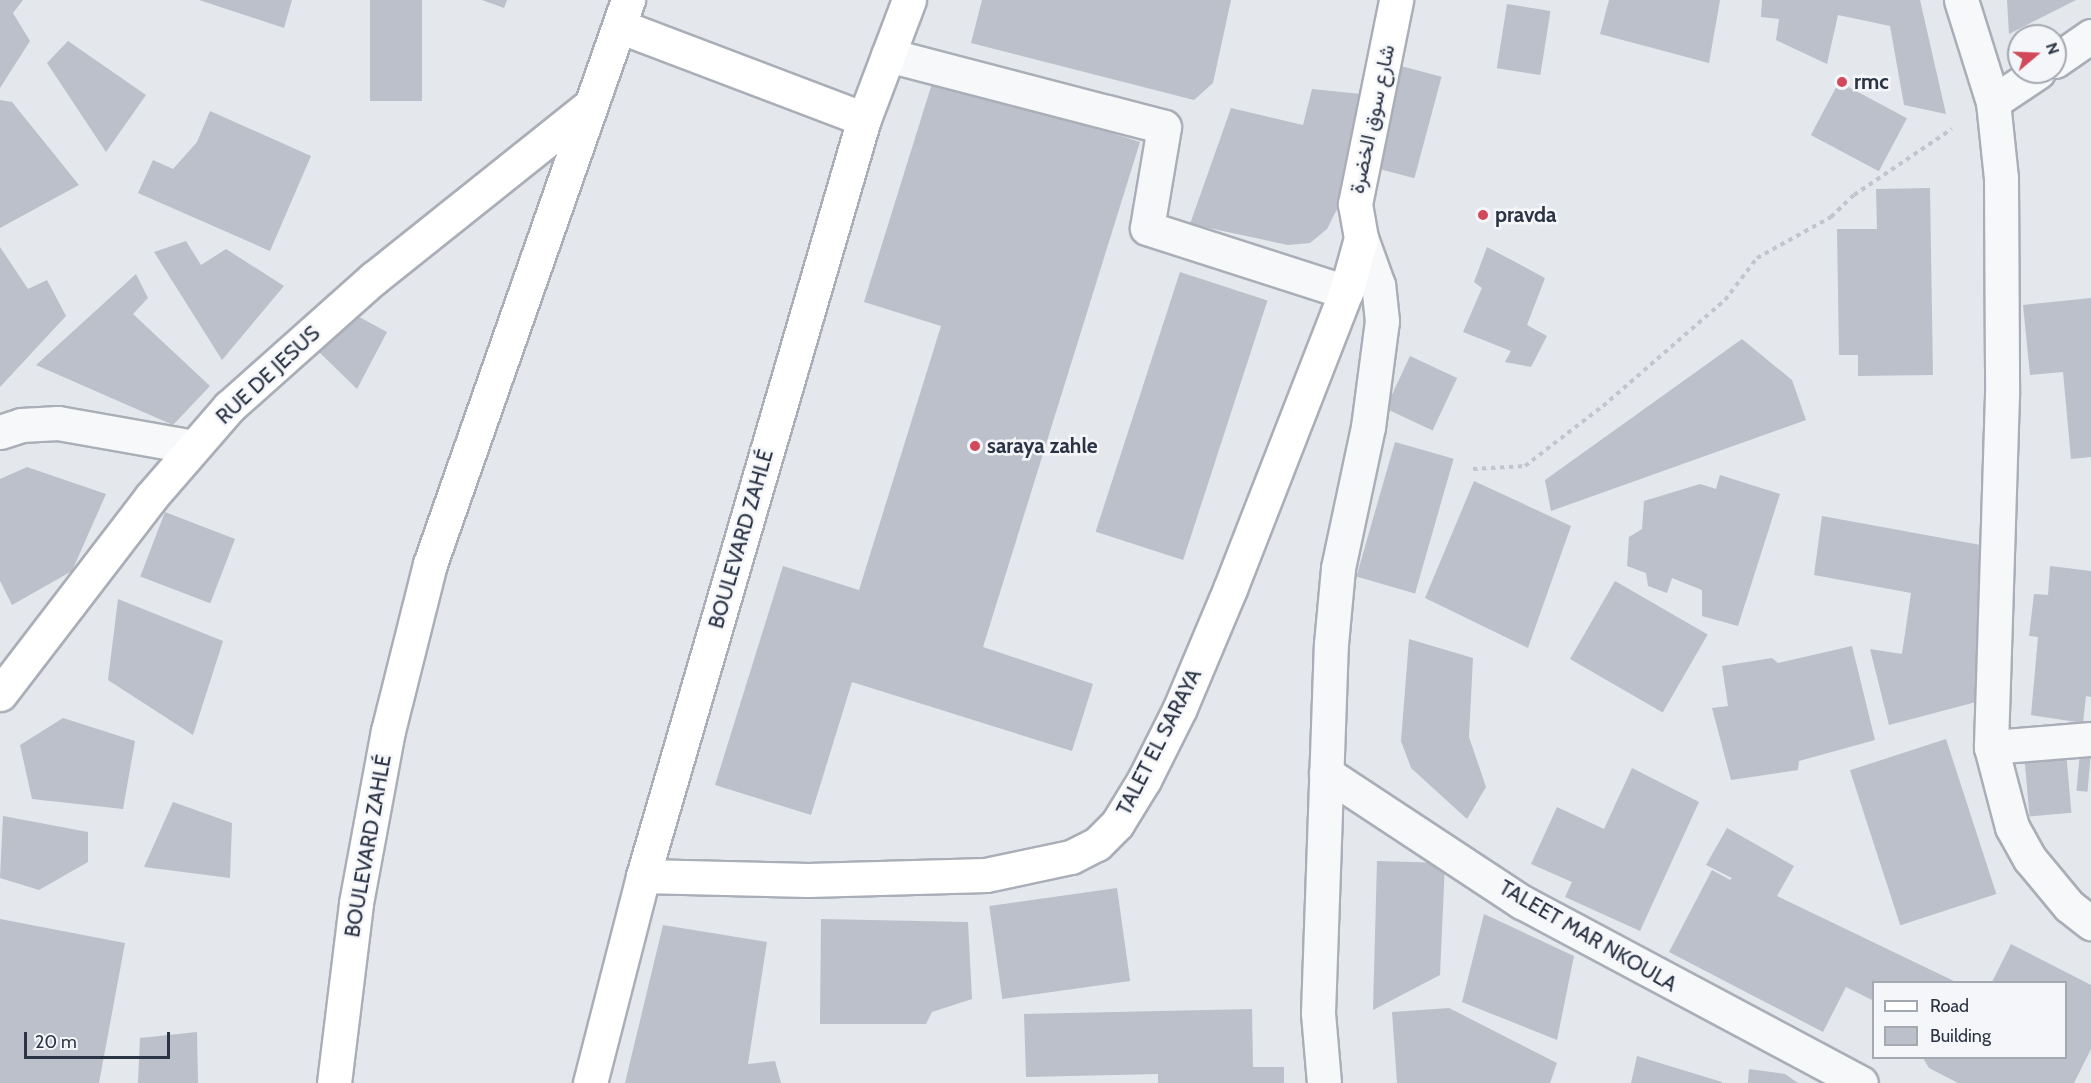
<!DOCTYPE html>
<meta charset="utf-8">
<style>
body{margin:0}
#map{position:relative;width:2091px;height:1083px;overflow:hidden;background:#e4e7ec;font-family:Cabin,Vazirmatn,sans-serif}
div>[style]{position:absolute}
.building>*{inset:0;background:#bbc0ca;transform-origin:0 0}
.path>*{height:4px;margin-top:-2px;transform-origin:0;background:repeating-linear-gradient(90deg,#c2c5cb 0 4.5px,transparent 0 9px)}
.roads{filter:drop-shadow(2px 0 #a9aeb7) drop-shadow(-2px 0 #a9aeb7) drop-shadow(0 2px #a9aeb7) drop-shadow(0 -2px #a9aeb7)}
.street>*{height:33px;margin:-16.5px;padding:0 16.5px;transform-origin:16.5px;border-radius:16.5px;background:#f7f8fa}
.secondary>*{height:33px;margin:-16.5px;padding:0 16.5px;transform-origin:16.5px;border-radius:16.5px;background:#fff}
.dots>*{width:16px;height:16px;translate:-50% -50%;box-sizing:border-box;border:3px solid #f4f6f9;border-radius:50%}
span{translate:-50% -50%;white-space:nowrap;text-align:center;line-height:1.15;-webkit-text-stroke:5px #f4f6f9;paint-order:stroke}
.poi-label{font-size:21px;color:#2b3445;font-weight:700}
.left{translate:0 -50%;text-align:left}
.street-label{font-size:21px;color:#2b3445}
.legend{position:absolute;left:1872px;top:981px;width:195px;height:78px;box-sizing:border-box;background:#f4f6f9;border:2px solid #a4a8b1;margin:0;padding:8px 10px;list-style:none;font-size:18px;color:#2b3445}
.legend li{display:flex;align-items:center;gap:12px;height:30px}
.legend b{width:30px;border:2px solid #a4a8b1}
.north{position:absolute;left:2007px;top:24px;width:60px;height:60px;box-sizing:border-box;background:#f4f6f9;border:2px solid #a4a8b1;border-radius:50%;rotate:71deg;font-size:16px;font-weight:700;line-height:24px;text-align:center;color:#2b3445}
.north::after{content:'';display:block;margin:auto;width:21px;height:27px;background:#d1495b;clip-path:polygon(50% 0,100% 100%,50% 72%,0 100%)}
.scale{position:absolute;left:24px;top:1032px;width:146px;height:27px;box-sizing:border-box;border:3px solid #2b3445;border-top:0;padding-left:8px;font-size:18px;line-height:21px;white-space:nowrap;color:#2b3445;-webkit-text-stroke:4px #f4f6f9;paint-order:stroke}
</style>
<div id="map">
<div class="building">
<div style="clip-path:polygon(0 0,23px 0,13px 13px,30px 41px,0 88px)"></div>
<div style="clip-path:polygon(199px 0,292px 0,284px 28px)"></div>
<div style="left:370px;top:0;width:52px;height:101px"></div>
<div style="clip-path:polygon(482px 0,507px 0,504px 8px)"></div>
<div style="clip-path:polygon(982px 0,1231px 0,1213px 83px,1194px 100px,971px 43px)"></div>
<div style="clip-path:polygon(1609px 0,1720px 0,1709px 63px,1600px 34px)"></div>
<div style="clip-path:polygon(1762px 0,1920px 0,1946px 114px,1904px 105px,1890px 26px,1838px 15px,1827px 64px,1776px 40px,1779px 19px,1761px 17px)"></div>
<div style="clip-path:polygon(2007px 0,2076px 0,2009px 34px)"></div>
<div style="left:1507px;top:4px;width:44px;height:65px;rotate:9deg"></div>
<div style="clip-path:polygon(68px 41px,146px 95px,106px 152px,47px 63px)"></div>
<div style="left:1401px;top:66px;width:42px;height:105px;rotate:15deg"></div>
<div style="clip-path:polygon(934px 77px,1140px 142px,983px 647px,1093px 684px,1072px 751px,852px 682px,811px 815px,715px 785px,783px 566px,859px 590px,941px 326px,864px 302px)"></div>
<div style="left:1839px;top:82px;width:77px;height:60px;rotate:28deg"></div>
<div style="clip-path:polygon(1312px 89px,1371px 95px,1339px 205px,1327px 229px,1310px 243px,1288px 245px,1190px 224px,1231px 108px,1303px 125px)"></div>
<div style="clip-path:polygon(0 100px,12px 102px,79px 185px,0 228px)"></div>
<div style="clip-path:polygon(210px 111px,311px 156px,270px 251px,138px 193px,153px 160px,173px 169px,197px 142px)"></div>
<div style="clip-path:polygon(1930px 188px,1933px 375px,1858px 376px,1858px 355px,1839px 355px,1837px 229px,1877px 229px,1876px 189px)"></div>
<div style="clip-path:polygon(186px 241px,201px 265px,226px 249px,284px 286px,222px 360px,154px 252px)"></div>
<div style="clip-path:polygon(0 247px,28px 289px,47px 280px,66px 316px,0 387px)"></div>
<div style="clip-path:polygon(1487px 247px,1545px 278px,1527px 325px,1547px 336px,1531px 367px,1505px 362px,1511px 351px,1463px 332px,1482px 288px,1474px 282px)"></div>
<div style="left:1180px;top:272px;width:92px;height:273px;rotate:18deg"></div>
<div style="clip-path:polygon(136px 274px,148px 298px,133px 314px,210px 386px,173px 425px,36px 365px)"></div>
<div style="clip-path:polygon(2091px 298px,2091px 457px,2071px 459px,2063px 372px,2030px 375px,2023px 305px)"></div>
<div style="clip-path:polygon(350px 312px,387px 332px,357px 389px,315px 348px)"></div>
<div style="clip-path:polygon(1742px 339px,1792px 380px,1806px 420px,1551px 511px,1545px 480px)"></div>
<div style="left:1410px;top:356px;width:52px;height:58px;rotate:25deg"></div>
<div style="left:1395px;top:442px;width:61px;height:140px;rotate:16deg"></div>
<div style="clip-path:polygon(27px 467px,106px 494px,72px 571px,12px 605px,0 581px,0 479px)"></div>
<div style="clip-path:polygon(1720px 475px,1780px 494px,1738px 626px,1702px 616px,1702px 590px,1672px 578px,1667px 593px,1648px 586px,1646px 573px,1627px 566px,1629px 537px,1642px 529px,1644px 501px,1700px 484px,1716px 489px)"></div>
<div style="clip-path:polygon(1474px 481px,1571px 526px,1528px 648px,1425px 598px)"></div>
<div style="left:165px;top:512px;width:75px;height:69px;rotate:21deg"></div>
<div style="clip-path:polygon(1822px 516px,1986px 546px,1980px 701px,1889px 725px,1870px 649px,1902px 654px,1911px 593px,1814px 575px)"></div>
<div style="clip-path:polygon(2050px 566px,2091px 571px,2091px 697px,2086px 696px,2083px 723px,2031px 715px,2038px 637px,2029px 636px,2034px 594px,2048px 595px)"></div>
<div style="left:1615px;top:581px;width:107px;height:90px;rotate:30deg"></div>
<div style="clip-path:polygon(118px 599px,223px 641px,193px 735px,108px 680px)"></div>
<div style="clip-path:polygon(1409px 639px,1473px 658px,1469px 737px,1486px 787px,1467px 819px,1411px 768px,1401px 741px)"></div>
<div style="clip-path:polygon(1852px 646px,1875px 740px,1799px 761px,1798px 770px,1731px 780px,1712px 708px,1728px 706px,1722px 666px,1772px 658px,1778px 663px)"></div>
<div style="clip-path:polygon(63px 718px,135px 741px,123px 809px,32px 799px,20px 745px)"></div>
<div style="left:1946px;top:739px;width:163px;height:101px;rotate:72deg"></div>
<div style="left:2066px;top:751px;width:62px;height:42px;rotate:85deg"></div>
<div style="left:2080px;top:751px;width:11px;height:40px;rotate:5deg"></div>
<div style="clip-path:polygon(1632px 768px,1699px 802px,1640px 931px,1565px 897px,1572px 882px,1531px 864px,1557px 807px,1604px 829px)"></div>
<div style="clip-path:polygon(173px 802px,232px 823px,230px 878px,144px 867px)"></div>
<div style="clip-path:polygon(3px 816px,88px 832px,88px 862px,39px 890px,0 878px)"></div>
<div style="clip-path:polygon(1727px 828px,1794px 866px,1777px 896px,1956px 982px,1874px 982px,1874px 1001px,1846px 987px,1823px 1032px,1669px 952px,1712px 870px,1730px 880px,1732px 878px,1706px 865px)"></div>
<div style="clip-path:polygon(1377px 861px,1445px 863px,1440px 975px,1373px 1010px)"></div>
<div style="left:1117px;top:888px;width:94px;height:129px;rotate:82deg"></div>
<div style="clip-path:polygon(1484px 914px,1574px 956px,1557px 1040px,1462px 1002px)"></div>
<div style="clip-path:polygon(0 919px,125px 943px,99px 1083px,0 1083px)"></div>
<div style="clip-path:polygon(821px 919px,968px 922px,972px 999px,932px 1012px,926px 1024px,820px 1024px)"></div>
<div style="clip-path:polygon(663px 925px,767px 942px,748px 1064px,775px 1061px,781px 1083px,625px 1083px)"></div>
<div style="clip-path:polygon(2011px 944px,2091px 985px,2091px 1049px,2074px 1083px,1958px 1083px,1929px 1068px,1923px 1058px,2066px 1058px,2066px 982px,1992px 982px)"></div>
<div style="clip-path:polygon(1449px 1008px,1557px 1063px,1550px 1083px,1397px 1083px,1392px 1012px)"></div>
<div style="clip-path:polygon(1252px 1009px,1253px 1067px,1284px 1067px,1284px 1083px,1158px 1083px,1158px 1074px,1026px 1077px,1024px 1014px)"></div>
<div style="clip-path:polygon(197px 1032px,198px 1083px,138px 1083px,140px 1038px)"></div>
<div style="clip-path:polygon(1637px 1056px,1722px 1082px,1722px 1083px,1631px 1083px)"></div>
<div style="clip-path:polygon(1749px 1069px,1785px 1074px,1798px 1083px,1748px 1083px)"></div>
</div>
<div class="path">
<div style="left:1473px;top:469px;width:52px;rotate:-3.3deg"></div>
<div style="left:1525px;top:466px;width:98px;rotate:-37.6deg"></div>
<div style="left:1603px;top:406px;width:162px;rotate:-41deg"></div>
<div style="left:1725px;top:300px;width:53px;rotate:-52.7deg"></div>
<div style="left:1757px;top:258px;width:85px;rotate:-29deg"></div>
<div style="left:1831px;top:217px;width:32px;rotate:-44deg"></div>
<div style="left:1854px;top:195px;width:118px;rotate:-34deg"></div>
</div>
<div class="roads">
<div class="street">
<div style="left:1961px;top:0;width:107px;rotate:72.6deg"></div>
<div style="left:1993px;top:102px;width:76px;rotate:84deg"></div>
<div style="left:2001px;top:178px;width:217px;rotate:89.7deg"></div>
<div style="left:2002px;top:395px;width:352px;rotate:91.8deg"></div>
<div style="left:1991px;top:747px;width:83px;rotate:75.3deg"></div>
<div style="left:2012px;top:827px;width:37px;rotate:61deg"></div>
<div style="left:2030px;top:859px;width:61px;rotate:50.3deg"></div>
<div style="left:2069px;top:906px;width:28px;rotate:38deg"></div>
<div style="left:888px;top:55px;width:285px;rotate:14.6deg"></div>
<div style="left:1164px;top:127px;width:102px;rotate:99.6deg"></div>
<div style="left:1147px;top:228px;width:209px;rotate:17.8deg"></div>
<div style="left:2055px;top:61px;width:44px;rotate:-34.8deg"></div>
<div style="left:1993px;top:102px;width:54px;rotate:-33.7deg"></div>
<div style="left:0;top:432px;width:22px;rotate:-18deg"></div>
<div style="left:21px;top:425px;width:37px;rotate:-3deg"></div>
<div style="left:58px;top:423px;width:138px;rotate:10deg"></div>
<div style="left:1991px;top:747px;width:100px;rotate:-4.6deg"></div>
<div style="left:1326px;top:773px;width:235px;rotate:33.4deg"></div>
<div style="left:1522px;top:902px;width:384px;rotate:28.1deg"></div>
<div style="left:1324px;top:1083px;width:70px;rotate:-94.9deg"></div>
<div style="left:1318px;top:1013px;width:369px;rotate:-88deg"></div>
<div style="left:1331px;top:644px;width:76px;rotate:-84.7deg"></div>
<div style="left:1338px;top:568px;width:144px;rotate:-78deg"></div>
<div style="left:1368px;top:427px;width:107px;rotate:-82.5deg"></div>
<div style="left:1382px;top:321px;width:36px;rotate:-96deg"></div>
<div style="left:1378px;top:285px;width:50px;rotate:-109.9deg"></div>
</div>
<div class="secondary">
<div style="left:619px;top:26px;width:262px;rotate:20.8deg"></div>
<div style="left:0;top:694px;width:248px;rotate:-52.5deg"></div>
<div style="left:151px;top:497px;width:119px;rotate:-49.1deg"></div>
<div style="left:229px;top:407px;width:194px;rotate:-41.7deg"></div>
<div style="left:374px;top:278px;width:274px;rotate:-38.6deg"></div>
<div style="left:643px;top:876px;width:165px;rotate:1.4deg"></div>
<div style="left:808px;top:880px;width:178px;rotate:-1.6deg"></div>
<div style="left:986px;top:875px;width:87px;rotate:-12deg"></div>
<div style="left:1071px;top:857px;width:29px;rotate:-27deg"></div>
<div style="left:1097px;top:844px;width:28px;rotate:-45deg"></div>
<div style="left:1117px;top:824px;width:52px;rotate:-58.5deg"></div>
<div style="left:1144px;top:780px;width:80px;rotate:-63.4deg"></div>
<div style="left:1180px;top:708px;width:129px;rotate:-67.2deg"></div>
<div style="left:1230px;top:589px;width:319px;rotate:-68.7deg"></div>
<div style="left:1346px;top:292px;width:56px;rotate:-74.5deg"></div>
<div style="left:1361px;top:238px;width:35px;rotate:-100deg"></div>
<div style="left:1355px;top:204px;width:208px;rotate:-78.6deg"></div>
<div style="left:334px;top:1083px;width:181px;rotate:-83deg"></div>
<div style="left:356px;top:903px;width:175px;rotate:-79.5deg"></div>
<div style="left:388px;top:731px;width:172px;rotate:-75.9deg"></div>
<div style="left:430px;top:564px;width:598px;rotate:-70.66deg"></div>
<div style="left:590px;top:1083px;width:214px;rotate:-75.6deg"></div>
<div style="left:643px;top:876px;width:789px;rotate:-73.73deg"></div>
<div style="left:864px;top:119px;width:127px;rotate:-69.3deg"></div>
</div>
</div>
<div class="dots">
<div style="left:1842px;top:82px;background:#d1495b"></div>
<div style="left:1483px;top:215px;background:#d1495b"></div>
<div style="left:975px;top:446px;background:#d1495b"></div>
</div>
<div class="poi-label">
<span class="left" style="left:1854px;top:82px">rmc</span>
<span class="left" style="left:1495px;top:215px">pravda</span>
<span class="left" style="left:987px;top:446px">saraya zahle</span>
</div>
<div class="street-label">
<span style="left:1372px;top:119px;rotate:-78deg">شارع سوق الخضرة</span>
<span style="left:268px;top:375px;rotate:-43deg">RUE DE JESUS</span>
<span style="left:741px;top:539px;rotate:-74deg">BOULEVARD ZAHLÉ</span>
<span style="left:1159px;top:742px;rotate:-63deg">TALET EL SARAYA</span>
<span style="left:368px;top:846px;rotate:-80deg">BOULEVARD ZAHLÉ</span>
<span style="left:1588px;top:936px;rotate:30deg">TALEET MAR NKOULA</span>
</div>
<ul class="legend">
<li><b style="height:8px;background:#fff"></b>Road</li>
<li><b style="height:16px;background:#bbc0ca"></b>Building</li>
</ul>
<div class="north">N</div>
<div class="scale">20 m</div>
</div>
